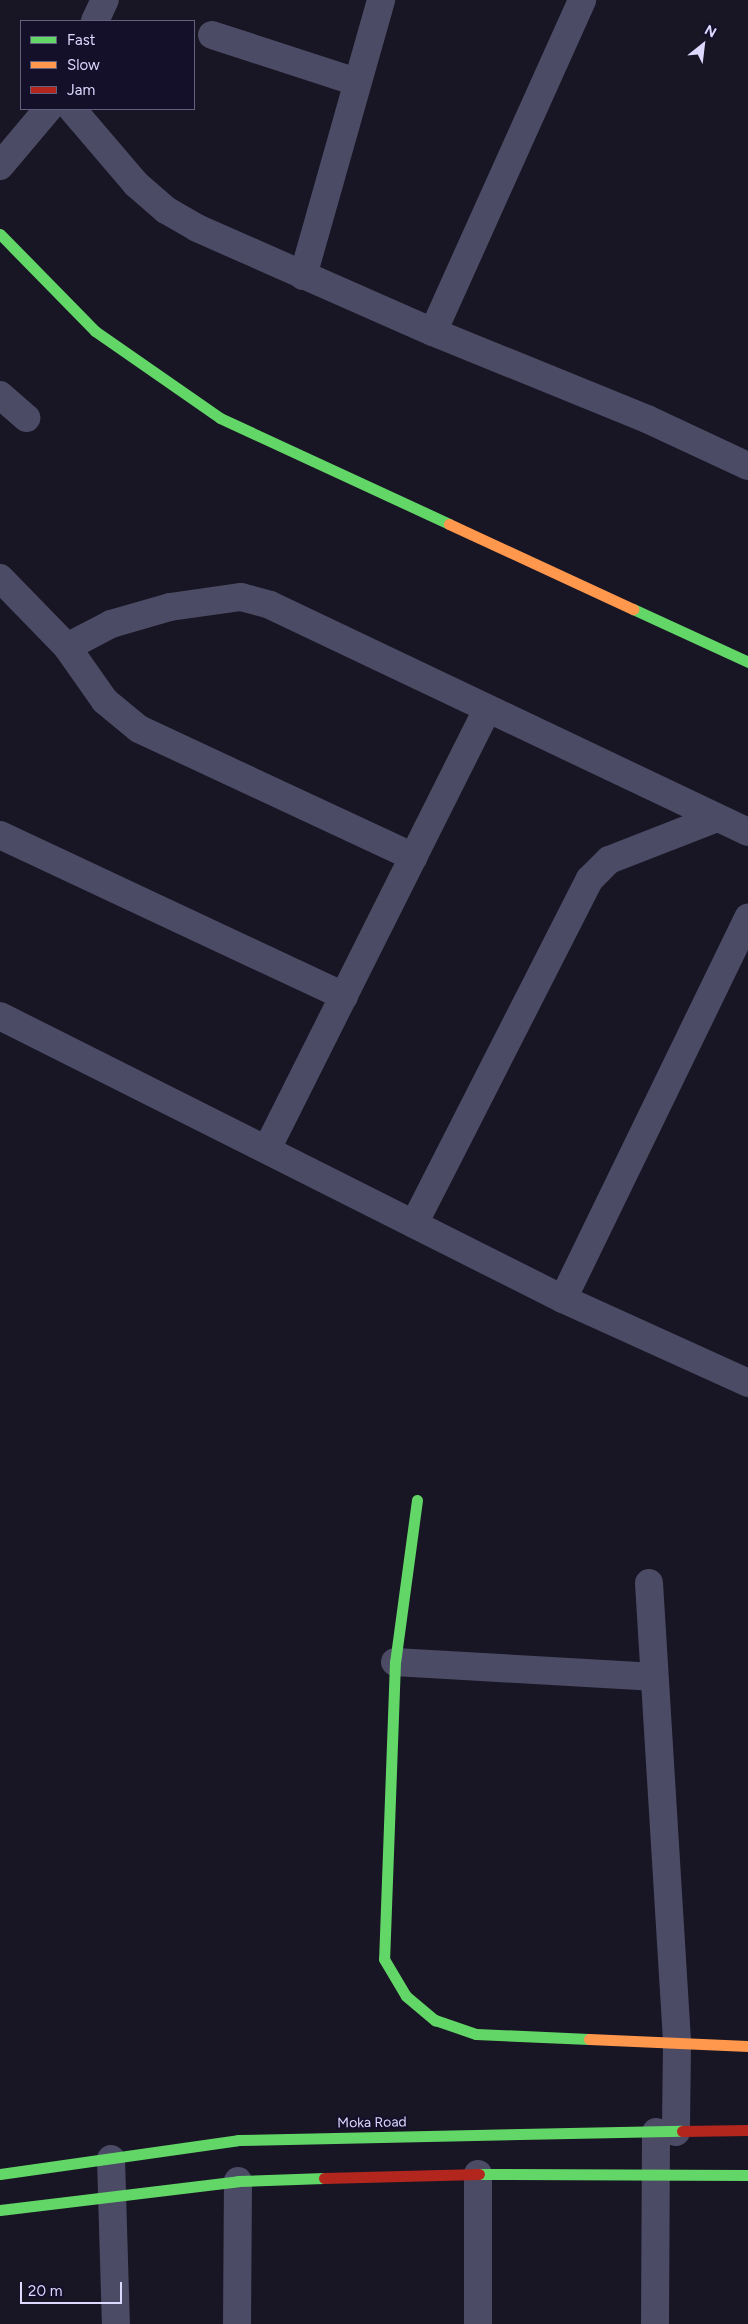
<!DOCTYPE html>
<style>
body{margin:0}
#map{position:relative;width:748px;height:2324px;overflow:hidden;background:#181624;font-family:Figtree,sans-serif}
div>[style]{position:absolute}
.street>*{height:28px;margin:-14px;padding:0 14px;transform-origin:14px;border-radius:14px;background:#4c4b65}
.fast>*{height:11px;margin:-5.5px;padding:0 5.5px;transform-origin:5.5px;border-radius:5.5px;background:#63d668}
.slow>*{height:11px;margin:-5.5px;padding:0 5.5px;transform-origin:5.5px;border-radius:5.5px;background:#ff974d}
.jam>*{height:11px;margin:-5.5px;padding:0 5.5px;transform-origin:5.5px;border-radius:5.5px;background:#b3261e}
span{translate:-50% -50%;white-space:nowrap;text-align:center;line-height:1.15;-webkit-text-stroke:4px #14102a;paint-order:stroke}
.street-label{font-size:14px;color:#ddd9ff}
.legend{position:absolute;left:20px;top:20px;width:175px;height:90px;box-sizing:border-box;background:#14102a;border:1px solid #64607f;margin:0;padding:6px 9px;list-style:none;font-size:15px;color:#ddd9ff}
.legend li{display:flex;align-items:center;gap:10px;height:25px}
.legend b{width:25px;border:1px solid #64607f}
.north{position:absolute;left:678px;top:20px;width:50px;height:50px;-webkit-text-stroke:4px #14102a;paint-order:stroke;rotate:29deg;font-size:14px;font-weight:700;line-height:20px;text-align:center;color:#ddd9ff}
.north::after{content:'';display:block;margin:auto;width:18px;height:22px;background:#ddd9ff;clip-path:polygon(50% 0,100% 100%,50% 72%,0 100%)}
.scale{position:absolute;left:20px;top:2282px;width:102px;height:22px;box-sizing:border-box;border:2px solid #ddd9ff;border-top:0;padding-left:6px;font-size:15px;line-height:18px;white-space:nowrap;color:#ddd9ff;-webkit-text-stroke:4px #14102a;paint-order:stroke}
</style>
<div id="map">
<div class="street">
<div style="left:95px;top:21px;width:23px;rotate:-65deg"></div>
<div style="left:212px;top:35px;width:152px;rotate:18deg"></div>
<div style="left:72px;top:109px;width:99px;rotate:49.5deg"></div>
<div style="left:136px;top:184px;width:40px;rotate:41deg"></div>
<div style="left:166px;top:210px;width:36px;rotate:30deg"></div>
<div style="left:197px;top:228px;width:258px;rotate:23.8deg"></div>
<div style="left:433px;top:332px;width:364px;rotate:-65.8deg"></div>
<div style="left:0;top:166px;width:75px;rotate:-49.9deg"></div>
<div style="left:303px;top:276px;width:287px;rotate:-74.2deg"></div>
<div style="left:433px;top:332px;width:231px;rotate:22.1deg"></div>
<div style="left:647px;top:419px;width:111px;rotate:25deg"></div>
<div style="left:0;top:395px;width:35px;rotate:41deg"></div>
<div style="left:0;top:578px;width:96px;rotate:45.8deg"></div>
<div style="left:67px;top:647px;width:66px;rotate:54.9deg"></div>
<div style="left:105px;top:701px;width:44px;rotate:39.5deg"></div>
<div style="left:139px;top:729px;width:303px;rotate:25deg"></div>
<div style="left:67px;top:647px;width:50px;rotate:-27.6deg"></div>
<div style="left:111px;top:624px;width:61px;rotate:-16.1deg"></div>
<div style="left:170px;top:607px;width:72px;rotate:-8deg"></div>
<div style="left:241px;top:597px;width:30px;rotate:15deg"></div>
<div style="left:270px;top:605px;width:529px;rotate:25.4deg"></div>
<div style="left:0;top:835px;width:380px;rotate:25.1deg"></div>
<div style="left:0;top:1016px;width:630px;rotate:26.69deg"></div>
<div style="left:563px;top:1299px;width:203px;rotate:24.4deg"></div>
<div style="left:267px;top:1149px;width:491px;rotate:-63.4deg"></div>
<div style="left:414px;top:1224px;width:387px;rotate:-63deg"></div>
<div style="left:590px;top:879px;width:27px;rotate:-45deg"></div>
<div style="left:609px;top:860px;width:116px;rotate:-21.3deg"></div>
<div style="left:563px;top:1299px;width:424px;rotate:-64.1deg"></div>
<div style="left:649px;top:1583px;width:463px;rotate:86.5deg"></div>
<div style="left:677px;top:2045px;width:87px;rotate:90.7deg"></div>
<div style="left:395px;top:1662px;width:257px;rotate:3.3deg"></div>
<div style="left:111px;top:2159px;width:165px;rotate:88.3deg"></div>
<div style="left:237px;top:2324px;width:143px;rotate:-89.6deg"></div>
<div style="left:478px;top:2324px;width:150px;rotate:-90deg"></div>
<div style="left:655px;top:2324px;width:192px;rotate:-89.7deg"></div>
</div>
<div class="fast">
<div style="left:0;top:234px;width:136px;rotate:45.6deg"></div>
<div style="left:95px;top:331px;width:152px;rotate:34.8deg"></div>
<div style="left:220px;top:418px;width:252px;rotate:24.8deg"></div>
<div style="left:633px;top:609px;width:127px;rotate:24.7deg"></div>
<div style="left:417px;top:1500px;width:163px;rotate:97.7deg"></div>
<div style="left:395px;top:1662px;width:297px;rotate:92.1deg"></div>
<div style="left:384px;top:1959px;width:43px;rotate:59.3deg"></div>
<div style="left:406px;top:1996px;width:38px;rotate:40deg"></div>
<div style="left:435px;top:2020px;width:43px;rotate:18.9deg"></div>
<div style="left:476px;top:2034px;width:113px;rotate:2.5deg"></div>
<div style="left:0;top:2174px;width:240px;rotate:-8.1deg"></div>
<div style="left:238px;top:2140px;width:444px;rotate:-1.2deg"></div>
<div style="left:479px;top:2174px;width:269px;rotate:0.2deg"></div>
<div style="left:0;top:2210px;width:240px;rotate:-6.9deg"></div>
<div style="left:238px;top:2181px;width:86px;rotate:-2deg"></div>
</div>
<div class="slow">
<div style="left:449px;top:524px;width:203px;rotate:24.8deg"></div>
<div style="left:589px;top:2039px;width:159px;rotate:2.5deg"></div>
</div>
<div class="jam">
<div style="left:682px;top:2131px;width:66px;rotate:-0.9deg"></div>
<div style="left:324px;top:2178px;width:155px;rotate:-1.5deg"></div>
</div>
<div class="street-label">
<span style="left:372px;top:2123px;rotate:-1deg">Moka Road</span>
</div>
<ul class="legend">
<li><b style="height:6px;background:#63d668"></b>Fast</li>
<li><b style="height:6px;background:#ff974d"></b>Slow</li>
<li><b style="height:6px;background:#b3261e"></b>Jam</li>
</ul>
<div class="north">N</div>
<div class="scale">20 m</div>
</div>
